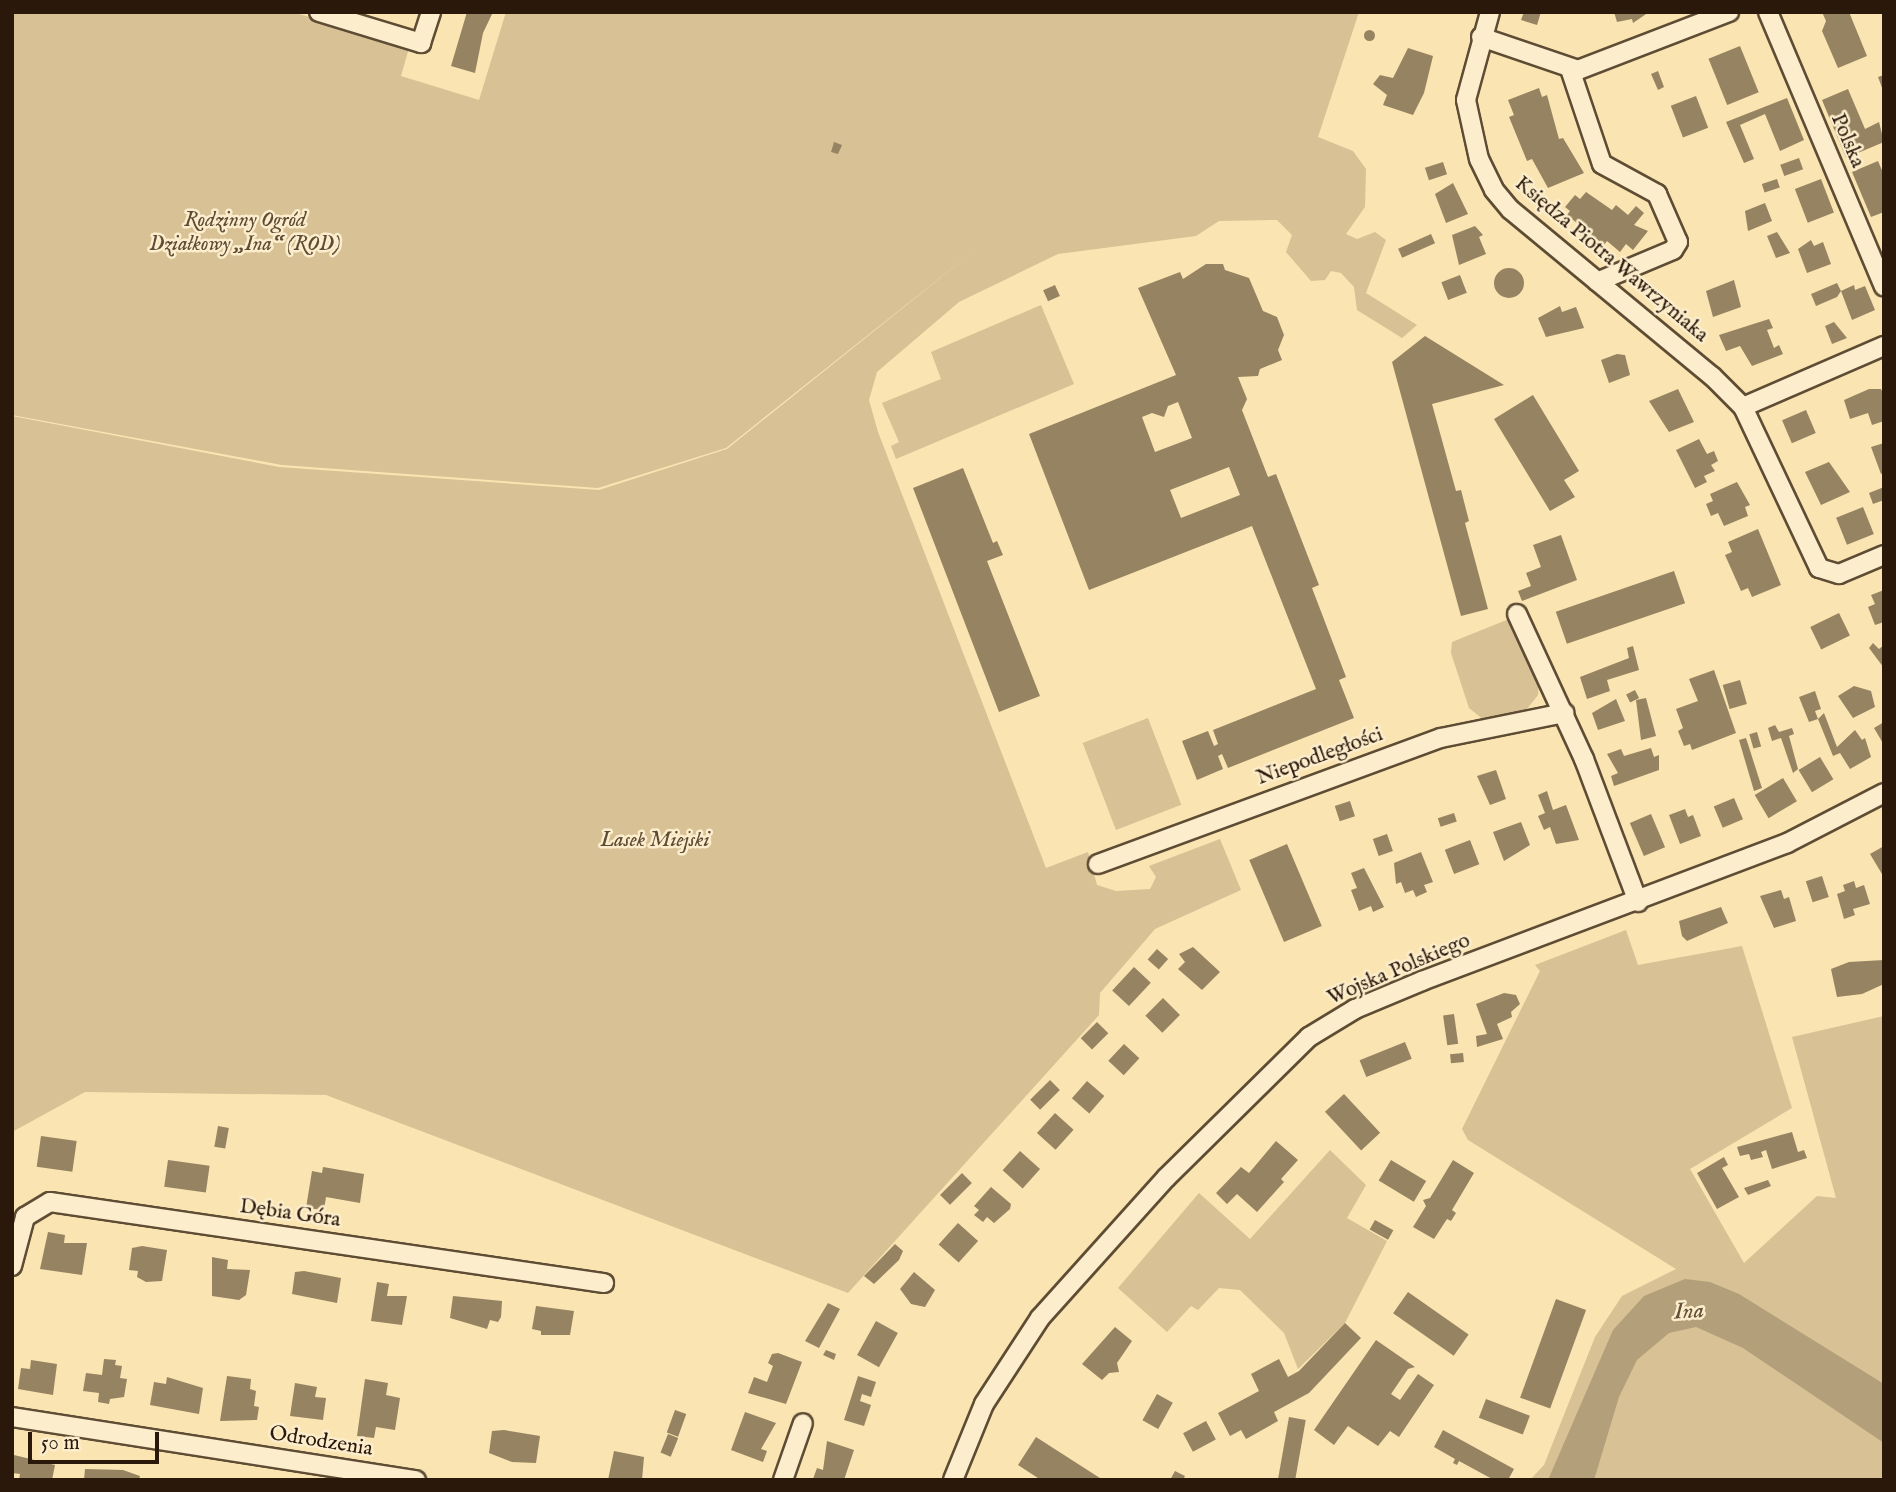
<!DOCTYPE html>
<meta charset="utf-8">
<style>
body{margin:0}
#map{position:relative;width:1896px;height:1492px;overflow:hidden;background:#fae4b1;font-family:"IM FELL English",serif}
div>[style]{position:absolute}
.green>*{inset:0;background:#d7c195;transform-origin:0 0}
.water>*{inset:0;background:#b39f79}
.building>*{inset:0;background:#968361;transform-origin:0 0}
.round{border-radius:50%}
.roads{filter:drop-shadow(2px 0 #5e4c34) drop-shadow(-2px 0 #5e4c34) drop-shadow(0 2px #5e4c34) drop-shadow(0 -2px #5e4c34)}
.minor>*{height:18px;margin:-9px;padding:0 9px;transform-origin:9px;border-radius:9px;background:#fcedcc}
span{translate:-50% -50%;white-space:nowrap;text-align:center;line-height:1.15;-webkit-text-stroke:5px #fcedcc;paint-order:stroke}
.street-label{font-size:21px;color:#2a190b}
.park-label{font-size:21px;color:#5e4b34;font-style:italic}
.water-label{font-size:23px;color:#614f37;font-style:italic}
.frame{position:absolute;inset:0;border:14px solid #2a190b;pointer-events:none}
.scale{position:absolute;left:28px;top:1432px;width:131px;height:32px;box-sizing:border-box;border:4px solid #2a190b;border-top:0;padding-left:9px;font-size:21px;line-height:24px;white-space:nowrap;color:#2a190b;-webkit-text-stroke:5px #fcedcc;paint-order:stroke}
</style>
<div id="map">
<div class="green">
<div style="clip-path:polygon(12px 12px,293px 12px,409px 48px,401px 76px,479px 100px,506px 12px,1359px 12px,1318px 137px,1353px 151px,1366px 169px,1365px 207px,1346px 234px,1357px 239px,1375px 232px,1386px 240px,1366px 293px,1417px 325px,1402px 338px,1357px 310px,1354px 287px,1341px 273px,1331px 271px,1325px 280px,1311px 281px,1286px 252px,1292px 235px,1277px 220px,1219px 221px,1196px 236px,1058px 254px,959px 302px,877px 372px,869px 400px,878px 432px,1046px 868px,1088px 852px,1097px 885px,1116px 891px,1150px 889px,1156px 877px,1149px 866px,1220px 839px,1241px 890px,1155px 929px,1100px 993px,1099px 1015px,848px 1293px,326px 1095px,85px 1092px,12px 1132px,12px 416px,279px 467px,599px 490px,727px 449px,980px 246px,726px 448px,598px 488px,282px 465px,12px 415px)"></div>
<div style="clip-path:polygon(1041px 305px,1074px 384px,896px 459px,891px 446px,899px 442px,882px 403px,941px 379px,931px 352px)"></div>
<div style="clip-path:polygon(1514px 617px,1539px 678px,1538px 695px,1523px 714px,1484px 720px,1469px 708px,1451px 653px,1452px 642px)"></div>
<div style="left:1148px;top:718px;width:93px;height:70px;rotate:69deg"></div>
<div style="clip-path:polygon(1626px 930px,1638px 965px,1742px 946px,1792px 1108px,1690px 1169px,1744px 1263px,1817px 1196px,1836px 1198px,1792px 1037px,1884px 1016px,1884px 1480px,1530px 1480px,1544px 1465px,1595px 1337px,1622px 1296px,1676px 1269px,1468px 1140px,1462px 1129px,1540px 971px,1535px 965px)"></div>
<div style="clip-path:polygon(1330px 1150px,1366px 1185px,1347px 1218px,1387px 1241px,1345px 1323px,1298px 1369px,1284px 1333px,1240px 1290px,1219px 1288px,1198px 1310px,1191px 1306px,1167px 1332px,1118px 1288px,1199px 1193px,1250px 1239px)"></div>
</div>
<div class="water">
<div style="clip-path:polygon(1685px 1279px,1710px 1282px,1739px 1294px,1884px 1384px,1884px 1443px,1743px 1348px,1696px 1327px,1669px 1333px,1637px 1360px,1619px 1397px,1594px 1480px,1548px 1480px,1613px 1330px,1644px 1296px)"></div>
</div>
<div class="building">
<div style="clip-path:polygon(467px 12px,493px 12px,483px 33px,475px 73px,451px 66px)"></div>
<div style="clip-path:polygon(1524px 12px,1541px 12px,1537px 25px,1521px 20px)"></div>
<div style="clip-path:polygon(1614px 12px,1649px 12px,1633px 23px,1632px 19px,1617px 22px)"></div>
<div style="clip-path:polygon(1822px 12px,1849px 12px,1867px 56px,1838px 68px,1822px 31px,1826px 21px)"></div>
<div class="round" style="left:1363.5px;top:29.5px;width:11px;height:11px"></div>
<div style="left:1740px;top:46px;width:50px;height:34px;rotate:68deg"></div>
<div style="clip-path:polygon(1408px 48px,1433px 56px,1424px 93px,1413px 115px,1383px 105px,1387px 95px,1373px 84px,1380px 75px,1393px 78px)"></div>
<div style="clip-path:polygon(1658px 71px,1664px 87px,1658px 90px,1651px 74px)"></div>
<div style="clip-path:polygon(1884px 75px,1884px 93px,1878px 77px)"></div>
<div style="clip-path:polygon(1539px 88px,1542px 97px,1547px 95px,1559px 139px,1563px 138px,1584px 173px,1548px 188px,1532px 159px,1527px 161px,1509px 117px,1514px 115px,1508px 100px)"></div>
<div style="clip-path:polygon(1848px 89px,1865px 129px,1879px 122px,1884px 142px,1846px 158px,1822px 100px)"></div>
<div style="left:1696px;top:96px;width:34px;height:27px;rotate:69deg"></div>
<div style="clip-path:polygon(1787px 98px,1804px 140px,1780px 151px,1765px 114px,1740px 125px,1754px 159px,1744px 163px,1726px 122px)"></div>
<div style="clip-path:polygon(834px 142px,842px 145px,838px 154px,831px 152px)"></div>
<div style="left:1799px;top:158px;width:12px;height:20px;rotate:70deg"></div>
<div style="clip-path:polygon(1878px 161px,1884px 175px,1884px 212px,1871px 217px,1852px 172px)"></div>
<div style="left:1443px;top:162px;width:13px;height:19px;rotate:72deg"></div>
<div style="left:1777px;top:179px;width:9px;height:16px;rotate:72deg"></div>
<div style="left:1821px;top:179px;width:36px;height:28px;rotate:69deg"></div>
<div style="clip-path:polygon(1453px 183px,1468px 214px,1446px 223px,1435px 194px)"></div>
<div style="clip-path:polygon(1586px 192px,1612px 210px,1616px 205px,1628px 215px,1636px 206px,1644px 213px,1634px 225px,1648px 231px,1633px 250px,1626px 244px,1620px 252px,1607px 241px,1604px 245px,1567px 215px,1570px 211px,1565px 207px,1575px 195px,1580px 199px)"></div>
<div style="clip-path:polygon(1765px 203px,1772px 221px,1748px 231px,1745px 211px)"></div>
<div style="clip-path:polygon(1475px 226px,1483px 235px,1479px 237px,1486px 254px,1459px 265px,1452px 235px)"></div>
<div style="clip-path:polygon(1777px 232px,1790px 253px,1776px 258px,1767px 236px)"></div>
<div style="left:1431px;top:234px;width:10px;height:36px;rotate:66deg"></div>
<div style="clip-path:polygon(1811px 240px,1814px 246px,1823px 242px,1831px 264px,1807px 273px,1798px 249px)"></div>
<div style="clip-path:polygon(evenodd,1206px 264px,1223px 264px,1225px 270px,1249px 278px,1263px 311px,1277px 317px,1284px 335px,1278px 350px,1282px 360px,1260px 369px,1258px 376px,1238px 377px,1247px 399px,1242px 410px,1268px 477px,1276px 474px,1319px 585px,1312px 588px,1346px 677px,1339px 680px,1354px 718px,1228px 768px,1222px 754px,1218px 756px,1223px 769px,1197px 780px,1182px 741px,1208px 731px,1214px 746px,1218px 744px,1213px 730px,1316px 689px,1252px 526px,1089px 590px,1029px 434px,1176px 375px,1138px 288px,1180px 272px,1183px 279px,1206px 264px,1178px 402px,1192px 438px,1155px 452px,1142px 417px,1152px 413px,1164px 417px,1168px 406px,1178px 402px,1206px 264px,1229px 467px,1240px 495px,1181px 518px,1170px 490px,1229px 467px)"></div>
<div class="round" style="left:1494px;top:268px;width:30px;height:30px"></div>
<div style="left:1460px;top:275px;width:19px;height:20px;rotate:69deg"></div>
<div style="clip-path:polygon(1734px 280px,1741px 307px,1713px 317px,1706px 291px)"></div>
<div style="clip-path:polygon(1837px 283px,1841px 291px,1837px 297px,1816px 306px,1811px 294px)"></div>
<div style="left:1055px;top:285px;width:12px;height:13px;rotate:66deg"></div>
<div style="clip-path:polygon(1854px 285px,1855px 290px,1865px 286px,1875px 310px,1852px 320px,1841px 291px)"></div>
<div style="clip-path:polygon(1560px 306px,1562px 312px,1576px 307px,1584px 328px,1546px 337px,1538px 318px)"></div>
<div style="clip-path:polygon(1769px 319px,1773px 328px,1767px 330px,1774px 348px,1779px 345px,1783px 354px,1752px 366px,1740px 346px,1726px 351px,1719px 335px)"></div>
<div style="clip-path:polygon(1834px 322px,1847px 338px,1832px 344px,1825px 326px)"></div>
<div style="clip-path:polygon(1425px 336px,1504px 385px,1432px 404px,1456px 491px,1461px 490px,1469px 521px,1465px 523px,1488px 609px,1461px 616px,1392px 362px)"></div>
<div style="clip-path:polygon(1617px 354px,1625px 355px,1630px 375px,1609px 383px,1601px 360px)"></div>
<div style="clip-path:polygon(1678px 389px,1694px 422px,1669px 432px,1649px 401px)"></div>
<div style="clip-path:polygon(1869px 389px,1881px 389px,1884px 396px,1884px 421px,1872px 425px,1868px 413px,1850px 419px,1844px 400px)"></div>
<div style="clip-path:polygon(1533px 395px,1579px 471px,1564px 480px,1575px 497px,1550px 511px,1494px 419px)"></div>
<div style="left:1806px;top:410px;width:25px;height:26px;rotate:67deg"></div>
<div style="clip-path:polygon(1699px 439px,1707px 454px,1714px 451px,1718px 461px,1711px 465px,1715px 471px,1704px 476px,1707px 482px,1695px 488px,1676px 450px)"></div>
<div style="clip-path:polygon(1884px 443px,1884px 473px,1881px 474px,1871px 447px)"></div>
<div style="clip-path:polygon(1829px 462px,1850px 492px,1821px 505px,1805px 472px)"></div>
<div style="clip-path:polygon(963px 468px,993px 543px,997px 541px,1003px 555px,987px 561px,1040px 696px,999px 712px,913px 488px)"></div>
<div style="clip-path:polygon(1737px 482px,1750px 505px,1745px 507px,1748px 516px,1724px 526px,1718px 513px,1711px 516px,1706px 504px,1713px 501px,1710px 494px)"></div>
<div style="clip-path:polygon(1884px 487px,1884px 500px,1873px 504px,1869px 493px)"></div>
<div style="left:1863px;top:507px;width:29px;height:29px;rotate:68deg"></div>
<div style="clip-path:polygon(1758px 529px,1781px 585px,1752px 597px,1748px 588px,1741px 591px,1725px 555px,1732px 552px,1728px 542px)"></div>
<div style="clip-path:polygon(1561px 535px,1577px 580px,1522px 601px,1518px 591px,1531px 586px,1526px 573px,1541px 567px,1533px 545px)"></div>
<div style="left:1674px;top:571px;width:34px;height:125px;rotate:71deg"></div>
<div style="clip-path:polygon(1884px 590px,1884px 622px,1875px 625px,1868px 607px,1875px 604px,1871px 595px)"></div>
<div style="left:1839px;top:613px;width:25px;height:32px;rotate:64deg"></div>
<div style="clip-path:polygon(1873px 643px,1879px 649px,1884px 645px,1884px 668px,1869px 648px)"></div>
<div style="clip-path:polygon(1633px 646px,1639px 670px,1607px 680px,1610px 691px,1587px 699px,1580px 677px,1629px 658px,1627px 648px)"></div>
<div style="clip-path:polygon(1714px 670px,1736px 733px,1692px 750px,1690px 744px,1684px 746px,1678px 731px,1683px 728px,1676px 709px,1698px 701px,1689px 679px)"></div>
<div style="left:1740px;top:680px;width:25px;height:18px;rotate:74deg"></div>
<div style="clip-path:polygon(1854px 686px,1871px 691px,1875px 707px,1853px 718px,1838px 696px)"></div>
<div style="left:1635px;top:690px;width:9px;height:10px;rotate:63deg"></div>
<div style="clip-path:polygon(1815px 691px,1821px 709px,1815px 711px,1818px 719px,1809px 722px,1799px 697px)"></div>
<div style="clip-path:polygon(1646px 698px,1656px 736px,1641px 740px,1636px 700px)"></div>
<div style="clip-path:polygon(1616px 699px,1625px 721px,1598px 730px,1592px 713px)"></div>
<div style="clip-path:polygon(1824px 713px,1837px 747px,1855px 730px,1862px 740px,1865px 738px,1871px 757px,1850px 769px,1840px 753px,1833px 756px,1818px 719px)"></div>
<div style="clip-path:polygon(1884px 722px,1884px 745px,1874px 728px)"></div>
<div style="clip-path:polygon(1775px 725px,1779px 732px,1792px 728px,1794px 734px,1789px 736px,1798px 769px,1793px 773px,1781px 738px,1772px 741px,1768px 728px)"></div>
<div style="left:1757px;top:732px;width:15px;height:8px;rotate:74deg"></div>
<div style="clip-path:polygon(1746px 738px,1762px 788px,1754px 791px,1739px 740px)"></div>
<div style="clip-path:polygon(1651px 748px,1654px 757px,1659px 755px,1659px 770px,1614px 786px,1611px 776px,1618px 773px,1607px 754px,1621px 749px,1624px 756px)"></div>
<div style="left:1820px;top:757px;width:26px;height:25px;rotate:59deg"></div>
<div style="clip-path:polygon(1496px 770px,1506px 799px,1490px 805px,1477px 776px)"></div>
<div style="left:1783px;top:778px;width:27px;height:33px;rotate:59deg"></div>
<div style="clip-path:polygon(1547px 791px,1553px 810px,1566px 805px,1579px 840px,1556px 844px,1550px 827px,1544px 830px,1538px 816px,1545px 813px,1538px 795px)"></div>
<div style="left:1734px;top:798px;width:23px;height:22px;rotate:67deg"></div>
<div style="left:1350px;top:801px;width:16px;height:16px;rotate:72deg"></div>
<div style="clip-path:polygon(1685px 809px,1688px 817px,1693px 815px,1701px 836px,1680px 844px,1669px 815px)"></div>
<div style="left:1454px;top:813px;width:9px;height:17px;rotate:72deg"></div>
<div style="left:1651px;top:814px;width:36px;height:23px;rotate:67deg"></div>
<div style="clip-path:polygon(1521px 822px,1530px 845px,1504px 861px,1493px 832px)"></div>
<div style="left:1387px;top:834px;width:18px;height:15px;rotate:71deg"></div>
<div style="left:1470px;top:840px;width:26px;height:27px;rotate:69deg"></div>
<div style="left:1287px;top:844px;width:89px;height:41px;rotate:67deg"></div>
<div style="clip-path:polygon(1884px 846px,1884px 873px,1882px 874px,1870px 854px)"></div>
<div style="clip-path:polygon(1421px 852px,1433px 882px,1424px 885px,1427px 892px,1416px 897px,1413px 890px,1405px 893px,1401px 882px,1396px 884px,1394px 863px)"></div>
<div style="clip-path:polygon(1364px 868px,1384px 907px,1373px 912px,1371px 906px,1359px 911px,1351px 890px,1357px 888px,1351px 873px)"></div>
<div style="left:1822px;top:876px;width:22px;height:17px;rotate:72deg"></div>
<div style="clip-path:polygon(1854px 881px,1856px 888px,1864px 885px,1870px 904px,1853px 909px,1855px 915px,1844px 919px,1837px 894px,1845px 891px,1843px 885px)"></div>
<div style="clip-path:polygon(1781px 890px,1784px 899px,1789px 897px,1796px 921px,1774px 928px,1760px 896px)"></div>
<div style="clip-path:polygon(1721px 907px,1728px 923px,1687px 941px,1682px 936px,1679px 921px)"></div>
<div style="clip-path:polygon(1193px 947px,1220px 972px,1202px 990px,1178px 969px,1185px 962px,1179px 954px)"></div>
<div style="left:1157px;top:949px;width:15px;height:14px;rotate:42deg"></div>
<div style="clip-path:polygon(1884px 960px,1884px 984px,1862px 994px,1837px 997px,1831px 969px,1849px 962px)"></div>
<div style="left:1134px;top:967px;width:23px;height:32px;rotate:43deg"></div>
<div style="clip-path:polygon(1504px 993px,1516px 995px,1520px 1004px,1511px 1012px,1512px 1017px,1497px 1024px,1503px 1039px,1477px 1047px,1476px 1036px,1487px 1034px,1476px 1004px)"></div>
<div style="left:1163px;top:998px;width:24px;height:25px;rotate:45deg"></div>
<div style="left:1454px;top:1014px;width:30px;height:11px;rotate:82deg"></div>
<div style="left:1097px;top:1022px;width:16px;height:23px;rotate:45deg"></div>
<div style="left:1405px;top:1042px;width:18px;height:49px;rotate:68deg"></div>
<div style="left:1124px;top:1044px;width:21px;height:23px;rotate:43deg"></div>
<div style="left:1463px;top:1053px;width:9px;height:13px;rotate:84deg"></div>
<div style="left:1050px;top:1080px;width:14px;height:28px;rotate:45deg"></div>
<div style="left:1087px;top:1081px;width:23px;height:23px;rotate:41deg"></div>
<div style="left:1344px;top:1094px;width:53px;height:26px;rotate:47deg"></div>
<div style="left:1055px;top:1113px;width:25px;height:27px;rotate:42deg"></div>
<div style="left:218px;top:1126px;width:11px;height:21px;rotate:10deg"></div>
<div style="clip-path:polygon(1792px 1132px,1798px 1152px,1804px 1150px,1807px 1158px,1772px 1169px,1766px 1150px,1761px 1152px,1763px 1157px,1751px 1160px,1749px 1154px,1740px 1156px,1737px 1147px)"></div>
<div style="left:41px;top:1136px;width:36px;height:31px;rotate:8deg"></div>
<div style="clip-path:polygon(1276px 1141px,1298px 1160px,1281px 1179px,1284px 1182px,1257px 1212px,1237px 1194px,1227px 1204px,1216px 1193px,1241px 1167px,1249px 1173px)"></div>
<div style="left:1020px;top:1151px;width:27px;height:26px;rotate:42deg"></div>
<div style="clip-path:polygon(1724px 1157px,1728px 1165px,1722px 1168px,1739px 1197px,1717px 1209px,1697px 1173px)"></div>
<div style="left:168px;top:1160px;width:42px;height:27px;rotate:8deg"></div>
<div style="left:1391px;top:1160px;width:41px;height:24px;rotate:31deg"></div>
<div style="clip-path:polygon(1453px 1160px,1474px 1173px,1452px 1210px,1456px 1213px,1451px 1221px,1447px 1219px,1434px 1239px,1413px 1227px,1426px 1206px,1423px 1200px,1430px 1198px)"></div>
<div style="clip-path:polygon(323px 1167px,364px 1174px,360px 1203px,326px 1197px,324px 1210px,306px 1208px,312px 1171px,322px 1173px)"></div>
<div style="left:962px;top:1173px;width:14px;height:31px;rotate:45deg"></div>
<div style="clip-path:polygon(1768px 1180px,1771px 1186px,1748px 1195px,1744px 1188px)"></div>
<div style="clip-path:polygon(991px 1187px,1011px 1204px,1010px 1209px,994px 1223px,987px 1217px,983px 1222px,974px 1215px,979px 1210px,974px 1206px)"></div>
<div style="left:1375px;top:1220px;width:21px;height:11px;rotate:29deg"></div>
<div style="left:958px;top:1223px;width:27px;height:29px;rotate:42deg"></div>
<div style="clip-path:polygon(48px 1232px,65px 1235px,64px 1243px,87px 1243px,82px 1275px,40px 1269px)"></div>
<div style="clip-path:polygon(895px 1244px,903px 1251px,899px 1260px,874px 1284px,864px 1276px)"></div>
<div style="clip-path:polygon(142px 1246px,167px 1250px,162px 1281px,146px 1282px,137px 1277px,138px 1271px,129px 1270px,132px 1248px)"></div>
<div style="clip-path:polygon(212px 1257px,228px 1260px,227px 1269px,250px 1270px,246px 1295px,239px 1300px,212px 1296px)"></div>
<div style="clip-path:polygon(304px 1271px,341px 1278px,337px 1303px,292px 1294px,295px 1272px)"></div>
<div style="clip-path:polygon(914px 1272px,935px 1290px,925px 1307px,911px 1304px,900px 1289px)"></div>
<div style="clip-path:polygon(377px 1282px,389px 1284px,387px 1296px,407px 1296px,402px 1325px,371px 1321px)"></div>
<div style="left:1408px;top:1292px;width:74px;height:26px;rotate:35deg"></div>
<div style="clip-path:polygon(453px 1296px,502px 1301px,501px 1317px,498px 1322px,490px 1320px,487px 1329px,450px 1318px)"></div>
<div style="left:1556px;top:1299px;width:32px;height:105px;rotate:20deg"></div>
<div style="clip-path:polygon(828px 1303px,840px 1309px,819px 1348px,805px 1341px)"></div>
<div style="clip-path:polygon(536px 1306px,574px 1311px,570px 1335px,541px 1335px,541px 1331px,532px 1329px)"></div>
<div style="left:876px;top:1321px;width:25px;height:39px;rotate:29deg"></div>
<div style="clip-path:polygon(1345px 1323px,1361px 1338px,1309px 1393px,1274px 1412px,1278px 1421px,1246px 1439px,1241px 1430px,1230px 1436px,1218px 1413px,1259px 1391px,1251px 1374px,1279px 1359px,1288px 1377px,1299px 1371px)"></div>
<div style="clip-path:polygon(1115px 1327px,1132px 1341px,1117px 1363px,1119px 1372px,1109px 1373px,1102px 1380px,1082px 1364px)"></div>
<div style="clip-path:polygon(1376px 1340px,1415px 1367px,1408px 1369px,1391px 1394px,1400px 1400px,1418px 1374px,1434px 1385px,1399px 1437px,1390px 1431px,1378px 1446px,1348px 1426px,1334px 1445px,1314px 1430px)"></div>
<div style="clip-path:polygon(826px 1350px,836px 1354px,834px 1360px,823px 1355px)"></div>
<div style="clip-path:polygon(778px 1353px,802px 1362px,786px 1404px,748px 1393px,754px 1377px,767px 1382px,773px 1366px,768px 1363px,772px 1354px)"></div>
<div style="clip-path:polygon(104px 1359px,116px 1360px,115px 1365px,122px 1366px,120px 1378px,127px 1379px,124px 1397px,110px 1399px,109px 1404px,98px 1402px,99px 1393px,83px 1391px,86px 1373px,102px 1375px)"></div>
<div style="clip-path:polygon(31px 1360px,57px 1364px,53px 1395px,18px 1389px,21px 1368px,30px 1369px)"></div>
<div style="clip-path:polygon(227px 1376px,251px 1379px,250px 1389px,256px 1391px,254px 1406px,259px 1407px,257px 1420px,220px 1421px)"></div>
<div style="clip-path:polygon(858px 1376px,876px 1382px,871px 1397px,862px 1394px,860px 1401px,871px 1405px,864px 1426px,844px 1420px)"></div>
<div style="clip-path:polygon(167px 1377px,203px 1388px,199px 1414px,150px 1405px,154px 1382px,166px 1384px)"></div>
<div style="clip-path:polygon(365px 1379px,388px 1383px,386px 1395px,400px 1398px,395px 1430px,376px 1427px,374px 1438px,357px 1436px)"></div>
<div style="clip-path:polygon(295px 1383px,317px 1387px,315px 1397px,326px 1398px,323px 1420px,290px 1416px)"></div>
<div style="left:1157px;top:1394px;width:18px;height:30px;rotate:29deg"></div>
<div style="left:1486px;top:1399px;width:47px;height:20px;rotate:21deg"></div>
<div style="left:675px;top:1410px;width:12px;height:24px;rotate:20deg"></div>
<div style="clip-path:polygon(745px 1412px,776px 1423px,761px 1449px,767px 1451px,763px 1462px,731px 1450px)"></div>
<div style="left:1289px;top:1417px;width:17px;height:64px;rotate:10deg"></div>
<div style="left:1206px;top:1421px;width:21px;height:26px;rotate:62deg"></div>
<div style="clip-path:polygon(504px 1430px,540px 1436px,536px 1463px,512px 1462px,489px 1453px,492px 1431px)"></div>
<div style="clip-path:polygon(1443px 1430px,1514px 1469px,1508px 1480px,1494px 1480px,1459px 1461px,1457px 1465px,1453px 1463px,1455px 1459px,1434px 1447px)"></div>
<div style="left:668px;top:1434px;width:11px;height:20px;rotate:22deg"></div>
<div style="clip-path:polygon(1036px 1437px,1103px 1480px,1041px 1480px,1018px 1465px)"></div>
<div style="clip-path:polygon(827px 1441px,854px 1450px,844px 1480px,813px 1479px,817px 1468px,823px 1470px)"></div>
<div style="clip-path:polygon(614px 1451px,644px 1457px,642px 1480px,608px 1480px)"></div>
<div style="clip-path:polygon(14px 1455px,55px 1465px,52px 1480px,19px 1480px,20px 1474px,12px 1473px)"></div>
<div style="clip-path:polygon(85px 1469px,123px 1470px,140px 1476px,139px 1480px,84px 1480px)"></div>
<div style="clip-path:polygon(1175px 1471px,1185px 1476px,1183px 1480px,1170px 1480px)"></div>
</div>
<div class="roads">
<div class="minor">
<div style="left:319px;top:12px;width:107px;rotate:16.9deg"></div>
<div style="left:421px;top:43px;width:33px;rotate:-72deg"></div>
<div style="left:1490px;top:12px;width:91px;rotate:105.3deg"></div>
<div style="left:1466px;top:100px;width:60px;rotate:77.6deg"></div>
<div style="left:1479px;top:159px;width:34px;rotate:64deg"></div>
<div style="left:1494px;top:190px;width:26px;rotate:50deg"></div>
<div style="left:1511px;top:210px;width:261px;rotate:39.6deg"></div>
<div style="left:1712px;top:376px;width:44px;rotate:45deg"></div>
<div style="left:1743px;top:407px;width:178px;rotate:64.7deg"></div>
<div style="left:1819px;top:568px;width:21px;rotate:17deg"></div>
<div style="left:1839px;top:574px;width:49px;rotate:-22.9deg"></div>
<div style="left:1768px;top:12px;width:298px;rotate:67.1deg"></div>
<div style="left:1481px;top:37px;width:102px;rotate:18.8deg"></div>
<div style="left:1578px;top:70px;width:162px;rotate:-21deg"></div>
<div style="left:1570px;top:69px;width:100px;rotate:71.4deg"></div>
<div style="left:1602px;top:164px;width:63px;rotate:28.6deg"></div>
<div style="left:1657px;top:194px;width:52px;rotate:66.4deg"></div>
<div style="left:1678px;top:242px;width:9px;rotate:122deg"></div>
<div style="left:1673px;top:250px;width:82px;rotate:157.2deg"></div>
<div style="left:1743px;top:407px;width:154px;rotate:-23.4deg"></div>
<div style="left:1517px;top:614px;width:160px;rotate:65.2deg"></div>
<div style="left:1584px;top:759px;width:153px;rotate:69.3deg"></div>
<div style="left:1098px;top:864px;width:365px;rotate:-20.2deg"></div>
<div style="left:1441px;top:738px;width:126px;rotate:-11.5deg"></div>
<div style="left:12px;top:1266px;width:51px;rotate:-75.1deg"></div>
<div style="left:25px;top:1217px;width:29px;rotate:-31deg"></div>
<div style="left:50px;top:1202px;width:560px;rotate:8.32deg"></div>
<div style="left:12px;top:1417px;width:409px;rotate:8.9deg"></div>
<div style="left:783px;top:1480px;width:60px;rotate:-70.7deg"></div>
<div style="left:953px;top:1480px;width:82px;rotate:-67.8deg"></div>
<div style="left:984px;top:1404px;width:103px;rotate:-56.9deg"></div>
<div style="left:1040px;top:1318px;width:188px;rotate:-48deg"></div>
<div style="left:1166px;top:1178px;width:201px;rotate:-44.6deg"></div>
<div style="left:1309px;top:1037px;width:54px;rotate:-31.3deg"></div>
<div style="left:1355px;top:1009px;width:73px;rotate:-22.7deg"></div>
<div style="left:1422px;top:981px;width:390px;rotate:-20.7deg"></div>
<div style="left:1787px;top:843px;width:109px;rotate:-27.3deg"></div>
</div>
</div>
<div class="street-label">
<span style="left:1847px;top:141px;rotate:67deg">Polska</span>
<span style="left:1611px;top:260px;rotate:40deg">Księdza Piotra Wawrzyniaka</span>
<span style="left:1320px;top:757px;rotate:-20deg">Niepodległości</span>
<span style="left:1399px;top:970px;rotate:-23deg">Wojska Polskiego</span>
<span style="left:290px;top:1214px;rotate:8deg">Dębia Góra</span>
<span style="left:321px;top:1442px;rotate:9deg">Odrodzenia</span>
</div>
<div class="park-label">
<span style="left:245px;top:233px">Rodzinny Ogród<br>Działkowy „Ina“ (ROD)</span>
<span style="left:655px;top:841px">Lasek Miejski</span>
</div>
<div class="water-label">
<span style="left:1689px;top:1312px;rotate:-2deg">Ina</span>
</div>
<div class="frame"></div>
<div class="scale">50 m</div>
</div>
